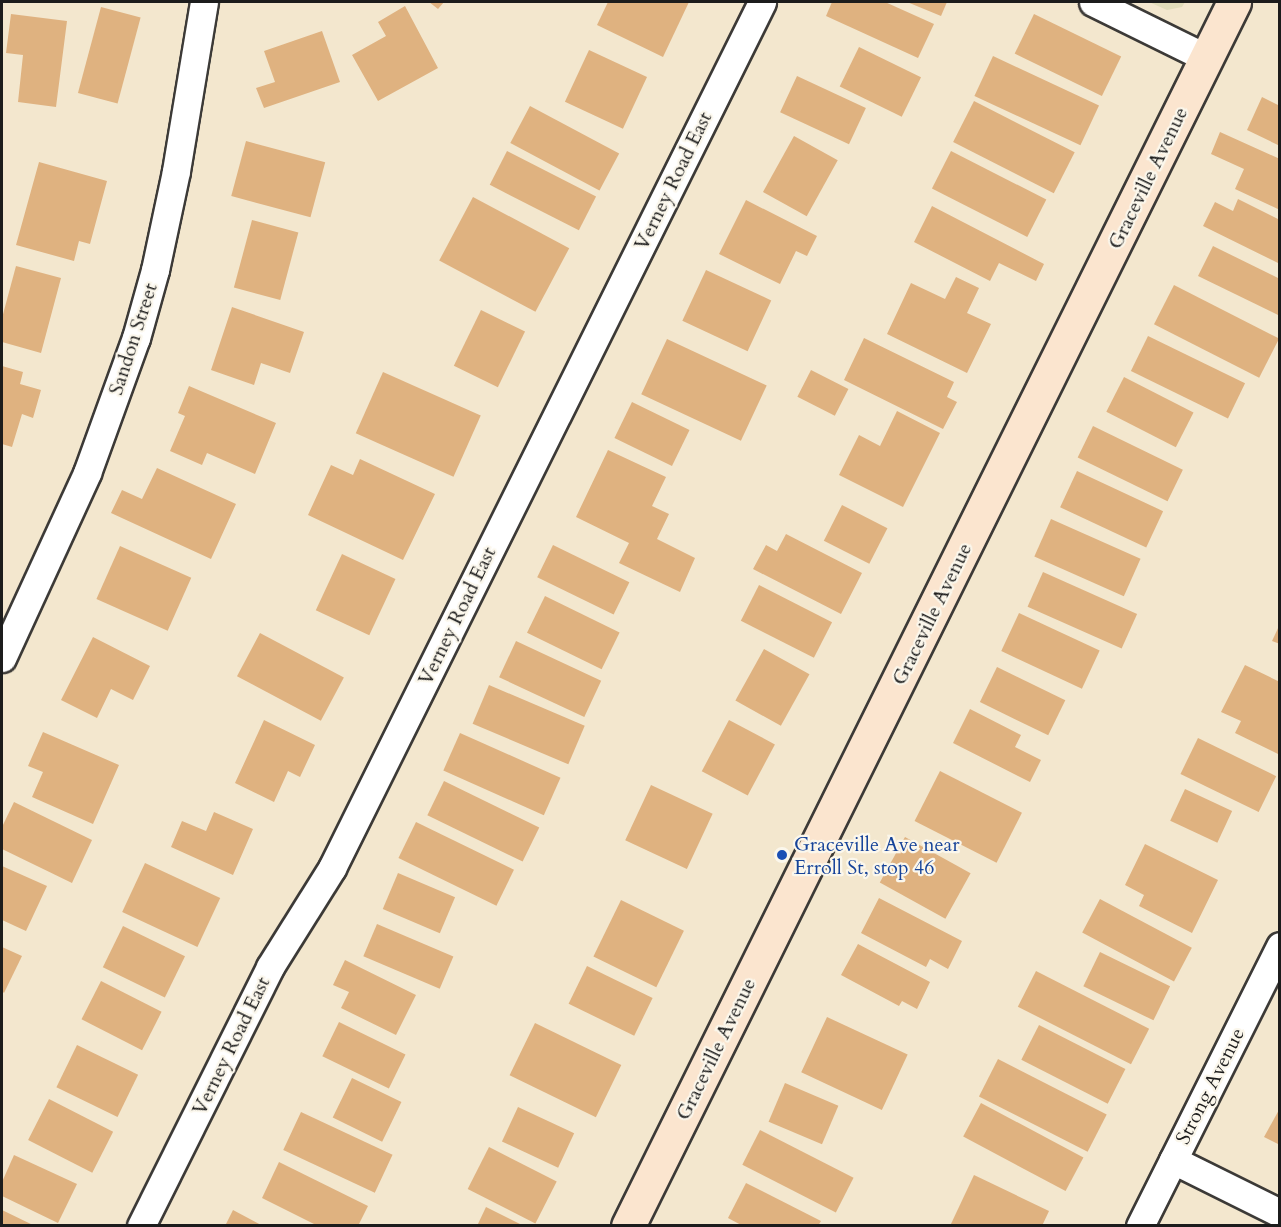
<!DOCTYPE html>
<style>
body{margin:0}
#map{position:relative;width:1281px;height:1227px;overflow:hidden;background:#f3e7ce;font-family:Cardo,serif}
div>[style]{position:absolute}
.built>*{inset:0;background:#e1dcba}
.building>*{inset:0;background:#dfb280;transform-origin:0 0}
.roads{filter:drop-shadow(2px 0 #3c3a37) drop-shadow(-2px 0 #3c3a37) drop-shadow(0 2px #3c3a37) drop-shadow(0 -2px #3c3a37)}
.minor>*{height:27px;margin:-13.5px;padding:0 13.5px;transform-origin:13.5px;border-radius:13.5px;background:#fff}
.secondary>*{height:33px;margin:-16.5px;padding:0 16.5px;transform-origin:16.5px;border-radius:16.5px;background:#fbe5cf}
.dots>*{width:16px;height:16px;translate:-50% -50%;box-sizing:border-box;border:3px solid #fbf7ec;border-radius:50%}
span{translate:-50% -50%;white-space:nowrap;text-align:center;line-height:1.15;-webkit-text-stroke:4.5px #fbf7ec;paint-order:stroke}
.street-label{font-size:20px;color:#1c1c1c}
.transit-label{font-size:20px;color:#164399}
.left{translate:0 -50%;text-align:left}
.frame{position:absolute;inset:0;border:3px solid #1c1c1c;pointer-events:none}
</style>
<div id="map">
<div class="built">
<div style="clip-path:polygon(1149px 2px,1185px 2px,1182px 7px,1167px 10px)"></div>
</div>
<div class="building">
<div style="clip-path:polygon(429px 2px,444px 2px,438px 9px)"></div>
<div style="clip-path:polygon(608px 2px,689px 2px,663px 57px,597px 25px)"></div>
<div style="clip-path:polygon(832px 2px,885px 2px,934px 24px,918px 58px,826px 16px)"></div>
<div style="clip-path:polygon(907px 2px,947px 2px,941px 16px)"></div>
<div style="clip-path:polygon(405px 6px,438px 68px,378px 101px,352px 55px,386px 36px,378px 22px)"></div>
<div style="left:101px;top:7px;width:41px;height:89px;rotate:15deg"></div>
<div style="clip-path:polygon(11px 14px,67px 21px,56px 107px,18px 102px,23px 55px,6px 53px)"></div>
<div style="left:1034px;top:14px;width:97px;height:44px;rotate:26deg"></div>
<div style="clip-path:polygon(322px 31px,340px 82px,264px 108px,256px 88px,275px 82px,264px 51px)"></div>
<div style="left:859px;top:47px;width:69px;height:44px;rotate:26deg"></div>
<div style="left:589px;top:50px;width:64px;height:57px;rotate:25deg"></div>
<div style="left:993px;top:56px;width:117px;height:44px;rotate:25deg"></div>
<div style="left:797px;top:76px;width:76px;height:40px;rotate:25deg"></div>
<div style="clip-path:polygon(1262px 97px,1280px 106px,1280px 146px,1247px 130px)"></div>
<div style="left:974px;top:101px;width:113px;height:46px;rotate:27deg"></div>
<div style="left:530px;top:106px;width:101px;height:42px;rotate:28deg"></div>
<div style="clip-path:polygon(1220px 132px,1280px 159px,1280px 210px,1235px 189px,1244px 169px,1211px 154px)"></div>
<div style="left:794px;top:136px;width:50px;height:64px;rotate:29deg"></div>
<div style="left:246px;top:141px;width:82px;height:57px;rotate:15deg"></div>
<div style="left:507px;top:151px;width:100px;height:38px;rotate:27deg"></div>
<div style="left:951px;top:151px;width:107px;height:42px;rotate:27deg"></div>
<div style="clip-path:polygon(39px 162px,107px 181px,90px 244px,79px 241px,74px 261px,16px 245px)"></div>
<div style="left:473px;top:197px;width:109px;height:72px;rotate:28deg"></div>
<div style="clip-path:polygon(1238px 199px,1280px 220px,1280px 264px,1203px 226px,1215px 202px,1233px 211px)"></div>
<div style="clip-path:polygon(746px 200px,817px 236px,807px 256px,796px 251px,780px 284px,719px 254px)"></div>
<div style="clip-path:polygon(932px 206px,1044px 264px,1036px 281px,999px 263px,990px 281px,914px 242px)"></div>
<div style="left:252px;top:220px;width:48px;height:70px;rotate:15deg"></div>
<div style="clip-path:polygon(1213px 246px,1280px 279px,1278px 315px,1198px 276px)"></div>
<div style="clip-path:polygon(16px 266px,61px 278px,41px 353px,2px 342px,2px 318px)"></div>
<div style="left:706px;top:270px;width:72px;height:56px;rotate:25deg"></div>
<div style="clip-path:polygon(956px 277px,979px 288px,967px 313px,991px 324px,967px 373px,887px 334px,911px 283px,945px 299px)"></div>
<div style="left:1174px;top:285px;width:118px;height:44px;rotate:27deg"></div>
<div style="clip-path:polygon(232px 307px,304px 332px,290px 373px,261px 363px,254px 385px,211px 370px)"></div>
<div style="left:481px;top:310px;width:49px;height:62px;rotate:26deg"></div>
<div style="left:1148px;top:336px;width:108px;height:39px;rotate:26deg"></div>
<div style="clip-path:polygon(864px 338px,954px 382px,947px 397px,957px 402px,943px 429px,844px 380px)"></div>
<div style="left:667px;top:339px;width:110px;height:61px;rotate:25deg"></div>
<div style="clip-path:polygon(2px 366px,23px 372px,20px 384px,41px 390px,33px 418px,22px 414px,12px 447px,2px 444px)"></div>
<div style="left:811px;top:370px;width:42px;height:30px;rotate:27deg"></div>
<div style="left:383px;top:372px;width:107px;height:67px;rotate:24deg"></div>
<div style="left:1124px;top:377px;width:78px;height:39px;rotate:27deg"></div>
<div style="clip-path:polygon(189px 386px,276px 423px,255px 474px,207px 453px,202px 465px,170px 451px,185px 416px,178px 413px)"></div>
<div style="left:632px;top:402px;width:64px;height:40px;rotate:26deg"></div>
<div style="clip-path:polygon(897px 411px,940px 433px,903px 507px,839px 475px,859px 435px,880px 446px)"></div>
<div style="left:1093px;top:426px;width:100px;height:35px;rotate:26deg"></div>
<div style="clip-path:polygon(608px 450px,666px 477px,652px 506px,669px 514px,657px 539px,695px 558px,680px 592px,619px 563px,629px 543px,576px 517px)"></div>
<div style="clip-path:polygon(360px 459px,435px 494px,403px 560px,308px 515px,331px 465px,353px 475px)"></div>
<div style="clip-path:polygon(157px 468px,236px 504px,211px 559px,111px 513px,122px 490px,142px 499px)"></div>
<div style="left:1077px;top:471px;width:95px;height:40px;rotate:25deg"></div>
<div style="left:842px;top:505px;width:51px;height:40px;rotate:27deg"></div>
<div style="left:1051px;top:519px;width:98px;height:41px;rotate:24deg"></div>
<div style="clip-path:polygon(786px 534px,862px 573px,841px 614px,753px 569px,766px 545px,777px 551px)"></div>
<div style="left:553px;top:545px;width:85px;height:36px;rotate:26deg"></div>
<div style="left:120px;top:546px;width:78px;height:58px;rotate:24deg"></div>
<div style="left:342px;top:554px;width:59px;height:62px;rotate:25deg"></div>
<div style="left:1043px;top:572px;width:103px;height:38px;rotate:24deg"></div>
<div style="left:759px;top:585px;width:82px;height:40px;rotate:27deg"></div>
<div style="left:545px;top:596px;width:83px;height:41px;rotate:26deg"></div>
<div style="left:1019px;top:613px;width:89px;height:42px;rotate:25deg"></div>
<div style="clip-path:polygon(1280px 624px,1280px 644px,1272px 641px)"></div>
<div style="left:260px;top:633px;width:95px;height:49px;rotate:28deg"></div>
<div style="clip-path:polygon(93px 637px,150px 666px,133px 700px,111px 689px,97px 718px,61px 700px)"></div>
<div style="left:516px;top:641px;width:94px;height:40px;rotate:25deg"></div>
<div style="left:764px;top:649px;width:52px;height:59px;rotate:29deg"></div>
<div style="clip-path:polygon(1245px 665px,1280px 682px,1280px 755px,1235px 733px,1241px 721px,1221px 712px)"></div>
<div style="left:997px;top:667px;width:76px;height:39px;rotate:26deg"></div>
<div style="left:489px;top:685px;width:104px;height:42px;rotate:23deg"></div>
<div style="clip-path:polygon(970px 709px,1021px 735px,1015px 747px,1041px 760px,1030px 782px,953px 743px)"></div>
<div style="clip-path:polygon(264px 720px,315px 745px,300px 777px,288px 771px,274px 802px,235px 783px)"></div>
<div style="left:729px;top:720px;width:52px;height:58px;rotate:28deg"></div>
<div style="clip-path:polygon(43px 732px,119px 765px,93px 824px,32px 797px,43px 772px,28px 766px)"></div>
<div style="left:460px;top:733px;width:110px;height:41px;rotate:24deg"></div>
<div style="left:1198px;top:738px;width:87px;height:40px;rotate:26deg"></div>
<div style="left:940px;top:771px;width:92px;height:56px;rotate:27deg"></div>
<div style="left:444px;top:781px;width:106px;height:38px;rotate:26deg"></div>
<div style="left:651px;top:785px;width:68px;height:61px;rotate:25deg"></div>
<div style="left:1185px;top:789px;width:52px;height:35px;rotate:25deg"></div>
<div style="clip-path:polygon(14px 802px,92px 840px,72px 883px,2px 849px,2px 827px)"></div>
<div style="clip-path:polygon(214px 812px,253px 829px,233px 875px,171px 847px,182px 821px,206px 831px)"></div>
<div style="left:416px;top:822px;width:109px;height:40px;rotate:26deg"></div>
<div style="left:905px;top:837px;width:75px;height:52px;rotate:29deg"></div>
<div style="clip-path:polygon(1145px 844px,1218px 880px,1192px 933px,1139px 906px,1144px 895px,1125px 885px)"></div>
<div style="left:145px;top:863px;width:83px;height:54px;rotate:25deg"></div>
<div style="clip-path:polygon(2px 866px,47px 886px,26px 931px,2px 920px)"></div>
<div style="left:398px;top:873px;width:62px;height:39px;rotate:23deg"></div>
<div style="clip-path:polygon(879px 898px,962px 941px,948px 969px,930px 959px,926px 967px,861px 933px)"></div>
<div style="left:1100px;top:899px;width:104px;height:38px;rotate:28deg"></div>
<div style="left:621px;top:900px;width:70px;height:63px;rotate:26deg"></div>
<div style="left:377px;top:924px;width:83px;height:35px;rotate:23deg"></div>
<div style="left:123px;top:926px;width:69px;height:46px;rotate:26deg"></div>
<div style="clip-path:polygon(858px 944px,930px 982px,917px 1009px,902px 1001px,899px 1006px,841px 975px)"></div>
<div style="clip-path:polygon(2px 947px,22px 956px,4px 993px,2px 991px)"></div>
<div style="left:1100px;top:952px;width:78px;height:38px;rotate:26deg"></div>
<div style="clip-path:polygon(345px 960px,416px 995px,396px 1035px,341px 1008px,349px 992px,333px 985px)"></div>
<div style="left:587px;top:966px;width:73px;height:42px;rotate:26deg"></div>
<div style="left:1036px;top:971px;width:127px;height:40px;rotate:27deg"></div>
<div style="left:101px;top:981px;width:68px;height:43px;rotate:27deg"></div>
<div style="left:827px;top:1017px;width:89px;height:61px;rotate:25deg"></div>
<div style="left:339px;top:1022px;width:74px;height:38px;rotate:26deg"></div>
<div style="left:535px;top:1023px;width:96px;height:58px;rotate:26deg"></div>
<div style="left:1039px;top:1025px;width:97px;height:39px;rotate:27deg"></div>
<div style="left:77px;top:1045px;width:68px;height:47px;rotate:26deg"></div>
<div style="left:998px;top:1059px;width:122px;height:42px;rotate:27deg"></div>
<div style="left:352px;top:1078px;width:55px;height:44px;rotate:26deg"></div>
<div style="left:785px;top:1083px;width:58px;height:42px;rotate:23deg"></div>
<div style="left:49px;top:1099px;width:72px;height:46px;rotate:27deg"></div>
<div style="left:981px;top:1103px;width:116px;height:38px;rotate:28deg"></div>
<div style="left:518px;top:1107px;width:62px;height:38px;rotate:25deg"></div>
<div style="clip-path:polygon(1280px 1108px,1280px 1145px,1264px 1137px)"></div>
<div style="left:301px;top:1112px;width:101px;height:42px;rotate:25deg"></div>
<div style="left:760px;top:1130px;width:105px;height:39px;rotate:27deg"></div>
<div style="left:489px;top:1147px;width:76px;height:47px;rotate:27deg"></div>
<div style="clip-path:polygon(14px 1155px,77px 1184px,58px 1223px,2px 1196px,2px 1182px)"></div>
<div style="clip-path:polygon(279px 1162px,368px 1206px,358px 1226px,318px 1226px,262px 1198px)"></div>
<div style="clip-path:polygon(974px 1175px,1049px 1211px,1042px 1226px,950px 1226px)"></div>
<div style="clip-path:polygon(746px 1183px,821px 1221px,818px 1226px,743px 1226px,728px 1218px)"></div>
<div style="clip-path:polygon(486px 1207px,524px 1226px,477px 1226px)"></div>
<div style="clip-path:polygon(2px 1210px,35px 1226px,2px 1226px)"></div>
<div style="clip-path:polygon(233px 1210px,263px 1226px,225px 1226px)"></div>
</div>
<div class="roads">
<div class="minor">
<div style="left:1093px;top:2px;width:127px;rotate:26.2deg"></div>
<div style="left:2px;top:658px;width:204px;rotate:-65.3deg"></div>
<div style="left:87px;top:473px;width:144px;rotate:-70.1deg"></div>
<div style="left:136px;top:338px;width:71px;rotate:-74.4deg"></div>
<div style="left:155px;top:270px;width:101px;rotate:-78deg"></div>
<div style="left:176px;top:171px;width:171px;rotate:-80.6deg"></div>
<div style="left:1173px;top:1160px;width:119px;rotate:26.4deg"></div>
<div style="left:141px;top:1226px;width:289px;rotate:-63.5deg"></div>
<div style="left:270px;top:967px;width:117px;rotate:-57.9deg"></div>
<div style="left:332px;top:868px;width:967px;rotate:-63.59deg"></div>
<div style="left:1140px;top:1226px;width:313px;rotate:-63.4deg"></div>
</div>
<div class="secondary">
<div style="left:628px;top:1226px;width:1366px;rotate:-63.66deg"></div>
</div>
</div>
<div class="dots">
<div style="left:782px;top:855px;background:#1a4fb4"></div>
</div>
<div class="street-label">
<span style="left:1148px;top:178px;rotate:-64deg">Graceville Avenue</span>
<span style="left:673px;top:181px;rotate:-64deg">Verney Road East</span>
<span style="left:133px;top:339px;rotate:-72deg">Sandon Street</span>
<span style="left:932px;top:614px;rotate:-64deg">Graceville Avenue</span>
<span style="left:457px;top:616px;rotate:-64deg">Verney Road East</span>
<span style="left:231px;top:1046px;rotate:-64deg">Verney Road East</span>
<span style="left:716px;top:1049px;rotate:-64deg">Graceville Avenue</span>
<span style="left:1210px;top:1086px;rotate:-63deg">Strong Avenue</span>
</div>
<div class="transit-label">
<span class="left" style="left:794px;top:856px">Graceville Ave near<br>Erroll St, stop 46</span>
</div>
<div class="frame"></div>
</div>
